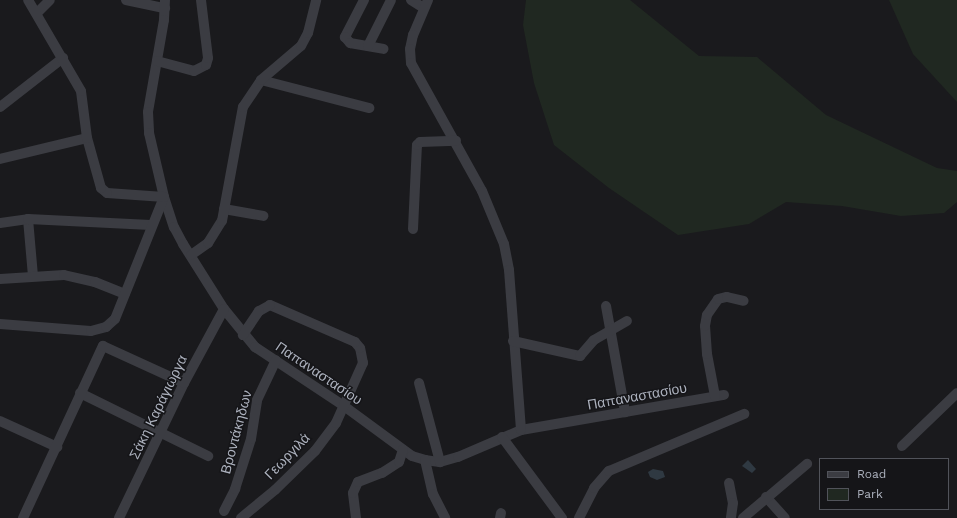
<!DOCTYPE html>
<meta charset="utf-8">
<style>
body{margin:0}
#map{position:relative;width:957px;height:518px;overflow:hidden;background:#1a1a1d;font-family:"Work Sans",sans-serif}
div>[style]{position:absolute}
.green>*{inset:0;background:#202821}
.water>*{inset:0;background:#2f3942}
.minor>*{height:10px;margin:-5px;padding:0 5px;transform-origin:5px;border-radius:5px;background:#3b3c42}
span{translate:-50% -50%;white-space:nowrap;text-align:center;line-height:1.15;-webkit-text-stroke:3px #151518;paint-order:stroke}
.street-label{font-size:14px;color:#acb1bd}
.legend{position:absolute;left:819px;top:458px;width:130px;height:52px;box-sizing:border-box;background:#151518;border:1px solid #51535a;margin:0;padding:5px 7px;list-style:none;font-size:12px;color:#acb1bd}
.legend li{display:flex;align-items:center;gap:8px;height:20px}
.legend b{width:20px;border:1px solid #51535a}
</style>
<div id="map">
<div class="green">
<div style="clip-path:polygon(526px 0,630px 0,699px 56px,757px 57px,826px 115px,937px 168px,957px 171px,957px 202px,944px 213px,901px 216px,842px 206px,786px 202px,749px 224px,678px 235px,609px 188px,554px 145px,534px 83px,523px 25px)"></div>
<div style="clip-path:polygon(889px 0,957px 0,957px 102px,913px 54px)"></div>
</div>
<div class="water">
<div style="clip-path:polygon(748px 460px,756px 469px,752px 473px,742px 466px)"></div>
<div style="clip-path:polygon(653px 469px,663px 471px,665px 477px,657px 480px,650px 477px,648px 472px)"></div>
</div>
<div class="minor">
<div style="left:126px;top:0;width:40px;rotate:12deg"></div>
<div style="left:165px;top:0;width:20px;rotate:93deg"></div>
<div style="left:164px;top:20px;width:93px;rotate:99.9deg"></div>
<div style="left:148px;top:112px;width:21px;rotate:87deg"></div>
<div style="left:149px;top:133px;width:66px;rotate:76.8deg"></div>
<div style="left:164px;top:197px;width:32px;rotate:72deg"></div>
<div style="left:174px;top:227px;width:19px;rotate:62deg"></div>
<div style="left:183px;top:244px;width:77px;rotate:57.8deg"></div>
<div style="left:224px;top:309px;width:49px;rotate:50.8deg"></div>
<div style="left:255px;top:347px;width:107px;rotate:33.5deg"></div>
<div style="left:344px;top:406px;width:84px;rotate:36.3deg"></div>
<div style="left:412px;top:456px;width:14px;rotate:17deg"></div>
<div style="left:425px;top:460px;width:15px;rotate:8deg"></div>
<div style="left:440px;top:462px;width:19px;rotate:-16deg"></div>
<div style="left:458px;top:457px;width:69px;rotate:-23.2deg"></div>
<div style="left:521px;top:430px;width:206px;rotate:-9.8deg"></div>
<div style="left:364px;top:0;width:42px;rotate:117.2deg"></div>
<div style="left:345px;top:37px;width:8px;rotate:50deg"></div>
<div style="left:350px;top:43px;width:34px;rotate:10deg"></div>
<div style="left:411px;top:0;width:15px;rotate:32deg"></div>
<div style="left:428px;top:0;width:38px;rotate:113deg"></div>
<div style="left:413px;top:35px;width:14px;rotate:102deg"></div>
<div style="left:410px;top:49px;width:14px;rotate:86deg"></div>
<div style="left:411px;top:63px;width:146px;rotate:61deg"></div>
<div style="left:482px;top:191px;width:57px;rotate:67.5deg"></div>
<div style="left:504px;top:244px;width:26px;rotate:79deg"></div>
<div style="left:509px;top:270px;width:160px;rotate:85.7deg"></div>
<div style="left:37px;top:13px;width:18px;rotate:-45deg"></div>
<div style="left:368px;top:46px;width:51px;rotate:-63.4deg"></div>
<div style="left:157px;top:61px;width:38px;rotate:15deg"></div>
<div style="left:194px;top:71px;width:13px;rotate:-27deg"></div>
<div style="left:206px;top:65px;width:7px;rotate:-74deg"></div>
<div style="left:208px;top:58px;width:58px;rotate:-96.9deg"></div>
<div style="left:261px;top:80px;width:112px;rotate:14.5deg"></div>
<div style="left:0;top:107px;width:80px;rotate:-37.9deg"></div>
<div style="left:0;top:159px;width:89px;rotate:-13.6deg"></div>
<div style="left:224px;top:209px;width:40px;rotate:10deg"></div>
<div style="left:28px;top:219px;width:57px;rotate:85deg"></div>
<div style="left:0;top:223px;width:28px;rotate:-8deg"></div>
<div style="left:28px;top:219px;width:123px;rotate:2.8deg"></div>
<div style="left:413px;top:229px;width:84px;rotate:-87.3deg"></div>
<div style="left:417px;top:145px;width:4px;rotate:-45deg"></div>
<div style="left:420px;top:142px;width:36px;rotate:-2deg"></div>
<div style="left:191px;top:255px;width:21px;rotate:-35deg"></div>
<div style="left:208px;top:243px;width:26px;rotate:-58deg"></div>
<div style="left:222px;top:221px;width:116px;rotate:-79.6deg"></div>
<div style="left:243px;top:107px;width:32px;rotate:-56deg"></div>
<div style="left:261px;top:80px;width:52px;rotate:-40.4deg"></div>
<div style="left:301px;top:46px;width:15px;rotate:-62deg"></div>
<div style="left:308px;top:33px;width:34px;rotate:-76deg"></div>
<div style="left:0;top:279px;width:64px;rotate:-3.6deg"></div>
<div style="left:64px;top:275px;width:32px;rotate:13deg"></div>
<div style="left:95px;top:282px;width:32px;rotate:22deg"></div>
<div style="left:606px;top:306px;width:108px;rotate:79.8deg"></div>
<div style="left:0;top:324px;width:91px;rotate:4.4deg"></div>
<div style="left:91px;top:331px;width:16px;rotate:-15deg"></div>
<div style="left:106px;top:327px;width:12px;rotate:-42deg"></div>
<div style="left:115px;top:319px;width:131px;rotate:-68.1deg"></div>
<div style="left:164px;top:197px;width:57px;rotate:-176deg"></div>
<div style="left:107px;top:193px;width:8px;rotate:-140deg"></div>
<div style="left:101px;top:188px;width:52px;rotate:-105.6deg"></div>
<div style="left:87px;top:138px;width:47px;rotate:-97.3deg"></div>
<div style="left:81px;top:91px;width:105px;rotate:-120.2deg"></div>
<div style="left:513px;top:341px;width:69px;rotate:12.6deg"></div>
<div style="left:580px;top:356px;width:21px;rotate:-49deg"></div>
<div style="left:594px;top:340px;width:38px;rotate:-30deg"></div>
<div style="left:419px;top:383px;width:82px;rotate:75.1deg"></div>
<div style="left:80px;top:393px;width:143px;rotate:26.2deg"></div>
<div style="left:715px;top:396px;width:43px;rotate:-100.8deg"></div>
<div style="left:707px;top:354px;width:28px;rotate:-94deg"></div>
<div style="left:705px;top:326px;width:11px;rotate:-80deg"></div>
<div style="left:707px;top:315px;width:19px;rotate:-55deg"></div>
<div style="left:718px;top:299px;width:9px;rotate:-13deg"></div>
<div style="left:727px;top:297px;width:17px;rotate:13deg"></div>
<div style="left:0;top:421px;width:63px;rotate:24.5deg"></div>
<div style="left:502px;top:437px;width:101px;rotate:53.5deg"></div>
<div style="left:902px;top:446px;width:76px;rotate:-43.9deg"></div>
<div style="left:425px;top:460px;width:35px;rotate:77deg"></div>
<div style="left:433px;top:494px;width:27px;rotate:63deg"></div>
<div style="left:729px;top:483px;width:20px;rotate:79deg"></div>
<div style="left:733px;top:503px;width:15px;rotate:98deg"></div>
<div style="left:766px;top:497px;width:28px;rotate:48deg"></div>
<div style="left:224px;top:511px;width:25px;rotate:-63deg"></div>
<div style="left:235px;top:489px;width:52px;rotate:-72.3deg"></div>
<div style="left:251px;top:439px;width:39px;rotate:-81deg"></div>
<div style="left:257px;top:400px;width:44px;rotate:-64.6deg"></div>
<div style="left:23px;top:518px;width:190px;rotate:-65.1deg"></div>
<div style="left:103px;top:346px;width:89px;rotate:24.6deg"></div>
<div style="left:119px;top:518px;width:150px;rotate:-64.3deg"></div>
<div style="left:184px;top:383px;width:84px;rotate:-61.6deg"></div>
<div style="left:241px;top:518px;width:44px;rotate:-39.5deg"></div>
<div style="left:275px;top:490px;width:56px;rotate:-44.3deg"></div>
<div style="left:315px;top:451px;width:35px;rotate:-53deg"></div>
<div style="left:336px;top:423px;width:66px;rotate:-65.8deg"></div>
<div style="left:363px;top:363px;width:15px;rotate:-101deg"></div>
<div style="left:360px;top:348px;width:8px;rotate:-130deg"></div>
<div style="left:355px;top:342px;width:93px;rotate:-156.5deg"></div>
<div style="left:270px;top:305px;width:13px;rotate:151deg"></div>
<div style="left:259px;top:311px;width:29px;rotate:124deg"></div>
<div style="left:356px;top:518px;width:25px;rotate:-97deg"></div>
<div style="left:353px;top:493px;width:12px;rotate:-66deg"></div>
<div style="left:358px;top:482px;width:26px;rotate:-21deg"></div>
<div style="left:382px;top:473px;width:20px;rotate:-33deg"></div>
<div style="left:399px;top:462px;width:13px;rotate:-72deg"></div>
<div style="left:500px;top:518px;width:5px;rotate:-79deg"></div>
<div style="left:579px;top:518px;width:34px;rotate:-63deg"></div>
<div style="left:594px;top:488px;width:23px;rotate:-49deg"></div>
<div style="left:609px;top:471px;width:147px;rotate:-22.9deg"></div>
<div style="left:743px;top:518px;width:84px;rotate:-40.2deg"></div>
</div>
<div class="street-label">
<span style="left:319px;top:373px;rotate:34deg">Παπαναστασίου</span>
<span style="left:637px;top:396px;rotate:-10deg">Παπαναστασίου</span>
<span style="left:158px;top:407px;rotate:-64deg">Σάκη Καράγιωργα</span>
<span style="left:236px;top:432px;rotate:-75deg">Βροντάκηδων</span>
<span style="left:287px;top:456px;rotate:-46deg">Γεωργιλά</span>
</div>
<ul class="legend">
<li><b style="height:5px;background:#3b3c42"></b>Road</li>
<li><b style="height:11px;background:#202821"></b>Park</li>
</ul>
</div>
